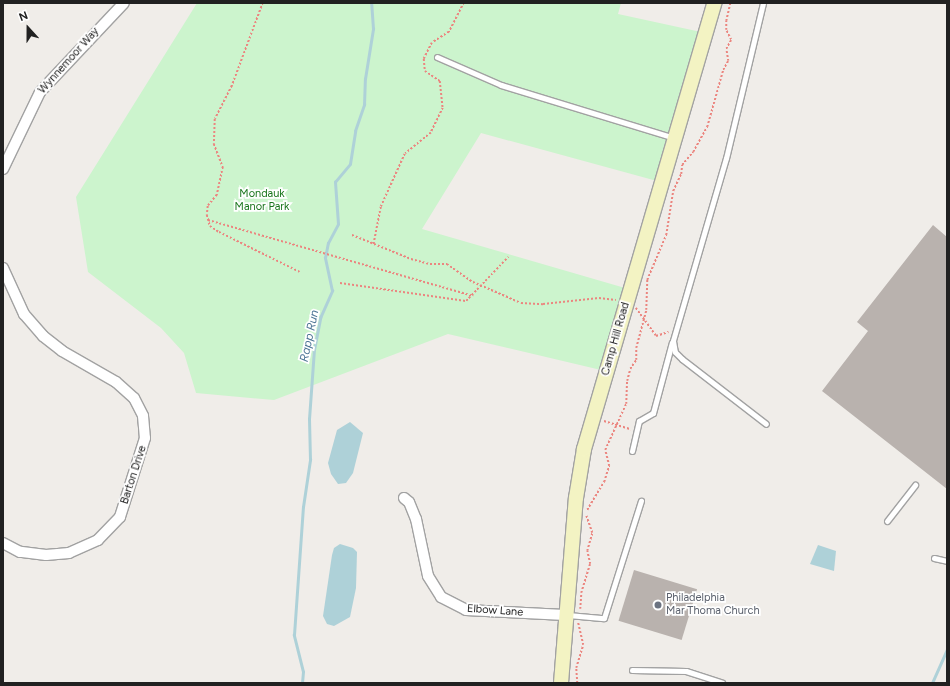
<!DOCTYPE html>
<style>
body{margin:0}
#map{position:relative;width:950px;height:686px;overflow:hidden;background:#f0ede9;font-family:Figtree,sans-serif}
div>[style]{position:absolute}
.park>*{inset:0;background:#ccf4cd}
.water>*{inset:0;background:#aed1d8}
.stream>*{height:2.5px;margin:-1.25px;padding:0 1.25px;transform-origin:1.25px;border-radius:1.25px;background:#aed1d8}
.building>*{inset:0;background:#b9b2ae;transform-origin:0 0}
.path>*{height:1.5px;margin-top:-0.75px;transform-origin:0;background:repeating-linear-gradient(90deg,#eb857f 0 2px,transparent 0 4px)}
.roads{filter:drop-shadow(1px 0 #a2a2a2) drop-shadow(-1px 0 #a2a2a2) drop-shadow(0 1px #a2a2a2) drop-shadow(0 -1px #a2a2a2)}
.lane>*{height:5px;margin:-2.5px;padding:0 2.5px;transform-origin:2.5px;border-radius:2.5px;background:#fff}
.street>*{height:10px;margin:-5px;padding:0 5px;transform-origin:5px;border-radius:5px;background:#fff}
.secondary>*{height:14px;margin:-7px;padding:0 7px;transform-origin:7px;border-radius:7px;background:#f3f3c3}
.dots>*{width:11px;height:11px;translate:-50% -50%;box-sizing:border-box;border:2px solid #fff;border-radius:50%}
span{translate:-50% -50%;white-space:nowrap;text-align:center;line-height:1.15;-webkit-text-stroke:3.5px #fff;paint-order:stroke}
.street-label{font-size:11px;color:#212121}
.park-label{font-size:11px;color:#19751c}
.worship-label{font-size:11px;color:#5b616d}
.left{translate:0 -50%;text-align:left}
.water-label{font-size:12px;color:#507797;font-style:italic}
.frame{position:absolute;inset:0;border:4px solid #212121;pointer-events:none}
.north{position:absolute;left:8px;top:8px;width:40px;height:40px;-webkit-text-stroke:3px #fff;paint-order:stroke;rotate:339deg;font-size:11px;font-weight:700;line-height:16px;text-align:center;color:#212121}
.north::after{content:'';display:block;margin:auto;width:14px;height:18px;background:#212121;clip-path:polygon(50% 0,100% 100%,50% 72%,0 100%)}
</style>
<div id="map">
<div class="park">
<div style="clip-path:polygon(197px 3px,621px 3px,618px 14px,701px 32px,657px 181px,481px 133px,422px 229px,625px 288px,601px 370px,448px 334px,274px 400px,196px 393px,184px 353px,161px 328px,88px 272px,76px 197px)"></div>
</div>
<div class="water">
<div style="clip-path:polygon(350px 422px,363px 433px,353px 473px,346px 483px,338px 484px,331px 474px,328px 463px,337px 430px)"></div>
<div style="clip-path:polygon(340px 544px,353px 548px,357px 552px,356px 588px,350px 617px,334px 626px,327px 624px,323px 616px,332px 555px,334px 548px)"></div>
<div style="clip-path:polygon(818px 545px,836px 551px,834px 571px,810px 564px)"></div>
</div>
<div class="stream">
<div style="left:302px;top:683px;width:11px;rotate:-85deg"></div>
<div style="left:303px;top:672px;width:38px;rotate:-104deg"></div>
<div style="left:294px;top:635px;width:128px;rotate:-86deg"></div>
<div style="left:303px;top:507px;width:48px;rotate:-81.5deg"></div>
<div style="left:310px;top:460px;width:41px;rotate:-91.4deg"></div>
<div style="left:309px;top:419px;width:69px;rotate:-85.9deg"></div>
<div style="left:314px;top:350px;width:33px;rotate:-79deg"></div>
<div style="left:320px;top:318px;width:30px;rotate:-66deg"></div>
<div style="left:332px;top:291px;width:34px;rotate:-102deg"></div>
<div style="left:325px;top:258px;width:15px;rotate:-79deg"></div>
<div style="left:328px;top:243px;width:21px;rotate:-62deg"></div>
<div style="left:338px;top:224px;width:42px;rotate:-94.1deg"></div>
<div style="left:335px;top:182px;width:23px;rotate:-50deg"></div>
<div style="left:350px;top:164px;width:33px;rotate:-81deg"></div>
<div style="left:355px;top:131px;width:28px;rotate:-71deg"></div>
<div style="left:364px;top:105px;width:26px;rotate:-88deg"></div>
<div style="left:365px;top:79px;width:51px;rotate:-80.9deg"></div>
<div style="left:373px;top:29px;width:26px;rotate:-94deg"></div>
<div style="left:932px;top:683px;width:37px;rotate:-66deg"></div>
</div>
<div class="building">
<div style="clip-path:polygon(933px 225px,947px 237px,947px 489px,822px 391px,868px 331px,857px 322px)"></div>
<div style="left:634px;top:570px;width:66px;height:53px;rotate:17deg"></div>
</div>
<div class="path">
<div style="left:263px;top:3px;width:89px;rotate:110.5deg"></div>
<div style="left:232px;top:86px;width:37px;rotate:117deg"></div>
<div style="left:215px;top:119px;width:25px;rotate:92deg"></div>
<div style="left:214px;top:144px;width:25px;rotate:69deg"></div>
<div style="left:223px;top:167px;width:29px;rotate:102deg"></div>
<div style="left:217px;top:195px;width:14px;rotate:129deg"></div>
<div style="left:208px;top:206px;width:9px;rotate:96deg"></div>
<div style="left:207px;top:215px;width:11px;rotate:75deg"></div>
<div style="left:210px;top:226px;width:11px;rotate:34deg"></div>
<div style="left:219px;top:232px;width:90px;rotate:26.3deg"></div>
<div style="left:464px;top:3px;width:33px;rotate:117deg"></div>
<div style="left:449px;top:32px;width:20px;rotate:147deg"></div>
<div style="left:432px;top:43px;width:18px;rotate:117deg"></div>
<div style="left:424px;top:59px;width:12px;rotate:85deg"></div>
<div style="left:425px;top:71px;width:18px;rotate:34deg"></div>
<div style="left:440px;top:81px;width:27px;rotate:84deg"></div>
<div style="left:443px;top:108px;width:28px;rotate:116deg"></div>
<div style="left:431px;top:133px;width:33px;rotate:141deg"></div>
<div style="left:405px;top:154px;width:58px;rotate:114.4deg"></div>
<div style="left:381px;top:207px;width:38px;rotate:101deg"></div>
<div style="left:374px;top:244px;width:40px;rotate:22deg"></div>
<div style="left:411px;top:259px;width:20px;rotate:15deg"></div>
<div style="left:430px;top:264px;width:17px"></div>
<div style="left:447px;top:264px;width:32px;rotate:35deg"></div>
<div style="left:473px;top:282px;width:52px;rotate:23.6deg"></div>
<div style="left:521px;top:303px;width:22px;rotate:3deg"></div>
<div style="left:543px;top:304px;width:56px;rotate:-6.1deg"></div>
<div style="left:599px;top:298px;width:17px;rotate:7deg"></div>
<div style="left:208px;top:220px;width:276px;rotate:16deg"></div>
<div style="left:352px;top:235px;width:24px;rotate:22deg"></div>
<div style="left:340px;top:283px;width:127px;rotate:8.1deg"></div>
<div style="left:466px;top:301px;width:61px;rotate:-46.3deg"></div>
<div style="left:636px;top:308px;width:34px;rotate:54deg"></div>
<div style="left:656px;top:336px;width:13px;rotate:-18deg"></div>
<div style="left:604px;top:421px;width:28px;rotate:17deg"></div>
<div style="left:587px;top:510px;width:33px;rotate:-59deg"></div>
<div style="left:604px;top:482px;width:17px;rotate:-73deg"></div>
<div style="left:609px;top:466px;width:16px;rotate:-104deg"></div>
<div style="left:605px;top:450px;width:51px;rotate:-65.5deg"></div>
<div style="left:626px;top:404px;width:23px;rotate:-88deg"></div>
<div style="left:627px;top:381px;width:12px;rotate:-76deg"></div>
<div style="left:630px;top:369px;width:11px;rotate:-56deg"></div>
<div style="left:636px;top:360px;width:12px;rotate:-90deg"></div>
<div style="left:636px;top:348px;width:39px;rotate:-75deg"></div>
<div style="left:646px;top:310px;width:30px;rotate:-88deg"></div>
<div style="left:647px;top:280px;width:49px;rotate:-67.1deg"></div>
<div style="left:666px;top:235px;width:45px;rotate:-81deg"></div>
<div style="left:673px;top:191px;width:19px;rotate:-65deg"></div>
<div style="left:681px;top:174px;width:9px;rotate:-84deg"></div>
<div style="left:682px;top:165px;width:17px;rotate:-50deg"></div>
<div style="left:693px;top:152px;width:29px;rotate:-61deg"></div>
<div style="left:707px;top:127px;width:59px;rotate:-74.3deg"></div>
<div style="left:723px;top:70px;width:10px;rotate:-61deg"></div>
<div style="left:728px;top:61px;width:12px;rotate:-99deg"></div>
<div style="left:726px;top:49px;width:10px;rotate:-61deg"></div>
<div style="left:731px;top:40px;width:11px;rotate:-117deg"></div>
<div style="left:726px;top:30px;width:9px;rotate:-90deg"></div>
<div style="left:726px;top:21px;width:18px;rotate:-77deg"></div>
<div style="left:580px;top:609px;width:16px;rotate:-86deg"></div>
<div style="left:581px;top:593px;width:30px;rotate:-73deg"></div>
<div style="left:590px;top:564px;width:13px;rotate:-103deg"></div>
<div style="left:587px;top:551px;width:19px;rotate:-74deg"></div>
<div style="left:592px;top:533px;width:18px;rotate:-109deg"></div>
<div style="left:577px;top:683px;width:15px;rotate:-94deg"></div>
<div style="left:576px;top:668px;width:24px;rotate:-73deg"></div>
<div style="left:583px;top:645px;width:23px;rotate:-103deg"></div>
</div>
<div class="roads">
<div class="lane">
<div style="left:763px;top:3px;width:159px;rotate:103.4deg"></div>
<div style="left:726px;top:158px;width:191px;rotate:106.2deg"></div>
<div style="left:673px;top:341px;width:11px;rotate:80deg"></div>
<div style="left:675px;top:352px;width:10px;rotate:45deg"></div>
<div style="left:682px;top:359px;width:106px;rotate:37.7deg"></div>
<div style="left:437px;top:57px;width:70px;rotate:23.6deg"></div>
<div style="left:501px;top:85px;width:181px;rotate:17deg"></div>
<div style="left:632px;top:451px;width:31px;rotate:-77deg"></div>
<div style="left:639px;top:421px;width:16px;rotate:-30deg"></div>
<div style="left:653px;top:413px;width:73px;rotate:-75deg"></div>
<div style="left:887px;top:521px;width:46px;rotate:-52.1deg"></div>
<div style="left:934px;top:558px;width:13px;rotate:13deg"></div>
<div style="left:568px;top:615px;width:36px;rotate:5deg"></div>
<div style="left:604px;top:618px;width:123px;rotate:-72.5deg"></div>
<div style="left:632px;top:670px;width:54px;rotate:1.1deg"></div>
<div style="left:686px;top:671px;width:38px;rotate:18deg"></div>
</div>
<div class="street">
<div style="left:3px;top:169px;width:85px;rotate:-64.3deg"></div>
<div style="left:40px;top:92px;width:122px;rotate:-46.7deg"></div>
<div style="left:3px;top:268px;width:51px;rotate:65.5deg"></div>
<div style="left:24px;top:314px;width:29px;rotate:49deg"></div>
<div style="left:43px;top:336px;width:24px;rotate:38deg"></div>
<div style="left:62px;top:351px;width:62px;rotate:29.9deg"></div>
<div style="left:116px;top:382px;width:24px;rotate:42deg"></div>
<div style="left:134px;top:398px;width:20px;rotate:63deg"></div>
<div style="left:143px;top:416px;width:22px;rotate:85deg"></div>
<div style="left:145px;top:438px;width:83px;rotate:107.6deg"></div>
<div style="left:120px;top:517px;width:32px;rotate:134deg"></div>
<div style="left:98px;top:540px;width:32px;rotate:156deg"></div>
<div style="left:69px;top:553px;width:23px;rotate:175deg"></div>
<div style="left:46px;top:555px;width:26px;rotate:-173deg"></div>
<div style="left:20px;top:552px;width:19px;rotate:-152deg"></div>
<div style="left:404px;top:498px;width:6px;rotate:39deg"></div>
<div style="left:409px;top:502px;width:18px;rotate:68deg"></div>
<div style="left:416px;top:519px;width:58px;rotate:78.1deg"></div>
<div style="left:428px;top:576px;width:25px;rotate:58deg"></div>
<div style="left:441px;top:597px;width:28px;rotate:27deg"></div>
<div style="left:466px;top:610px;width:99px;rotate:2.9deg"></div>
</div>
<div class="secondary">
<div style="left:561px;top:683px;width:186px;rotate:-85.4deg"></div>
<div style="left:576px;top:498px;width:50px;rotate:-80.7deg"></div>
<div style="left:584px;top:449px;width:465px;rotate:-73.7deg"></div>
</div>
</div>
<div class="dots">
<div style="left:658px;top:605px;background:#6b7280"></div>
</div>
<div class="street-label">
<span style="left:69px;top:61px;rotate:-48deg">Wynnemoor Way</span>
<span style="left:616px;top:339px;rotate:-74deg">Camp Hill Road</span>
<span style="left:134px;top:475px;rotate:-72deg">Barton Drive</span>
<span style="left:495px;top:611px;rotate:4deg">Elbow Lane</span>
</div>
<div class="park-label">
<span style="left:262px;top:201px">Mondauk<br>Manor Park</span>
</div>
<div class="worship-label">
<span class="left" style="left:666px;top:605px">Philadelphia<br>Mar Thoma Church</span>
</div>
<div class="water-label">
<span style="left:310px;top:336px;rotate:-78deg">Rapp Run</span>
</div>
<div class="frame"></div>
<div class="north">N</div>
</div>
